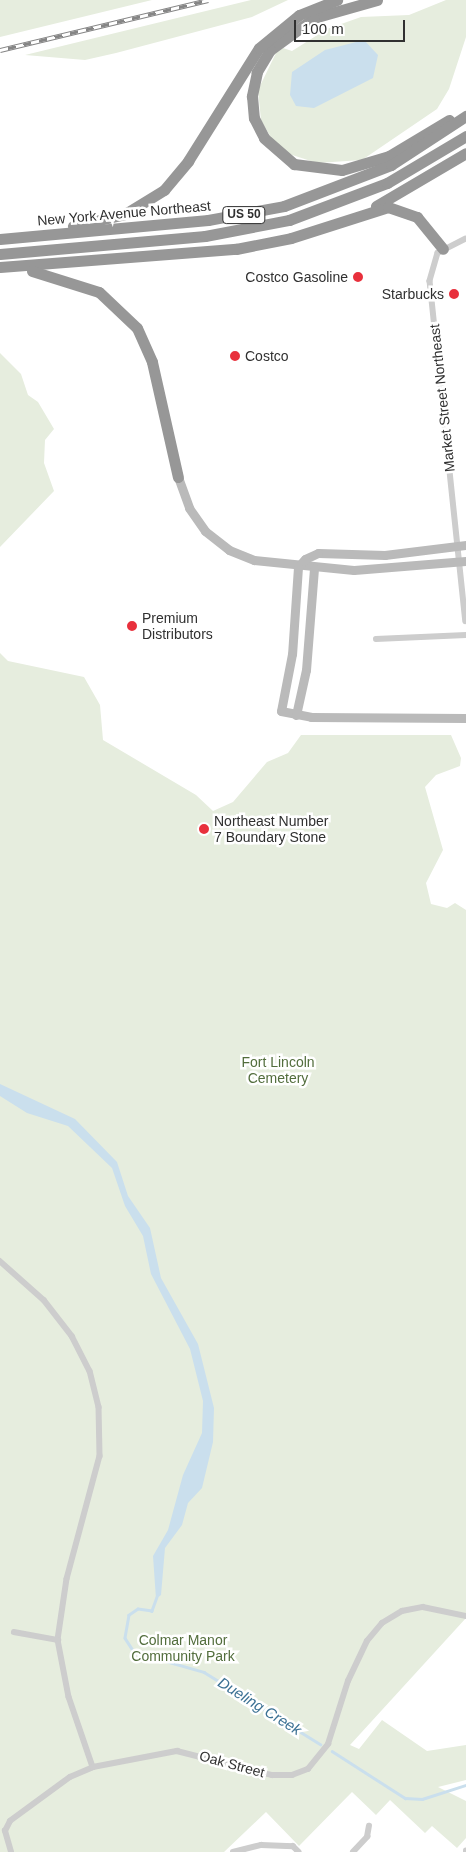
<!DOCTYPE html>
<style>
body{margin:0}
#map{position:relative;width:466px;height:1852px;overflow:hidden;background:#fff;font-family:Arial,sans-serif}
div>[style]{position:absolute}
.green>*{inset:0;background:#e6edde}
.water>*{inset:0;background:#cadfed}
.stream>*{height:2.5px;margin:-1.25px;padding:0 1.25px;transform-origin:1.25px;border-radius:1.25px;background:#cadfed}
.street>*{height:5.5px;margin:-2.75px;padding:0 2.75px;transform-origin:2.75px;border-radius:2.75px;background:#cdcdcd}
.secondary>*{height:9px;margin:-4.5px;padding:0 4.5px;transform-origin:4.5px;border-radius:4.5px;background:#bababa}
.highway>*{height:11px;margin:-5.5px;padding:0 5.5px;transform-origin:5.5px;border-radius:5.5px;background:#979797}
.rail>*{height:4.5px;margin-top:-2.25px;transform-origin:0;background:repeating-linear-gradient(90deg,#fff 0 8px,#858585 0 16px);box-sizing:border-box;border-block:1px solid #858585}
.dots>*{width:14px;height:14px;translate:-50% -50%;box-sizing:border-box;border:2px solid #fff;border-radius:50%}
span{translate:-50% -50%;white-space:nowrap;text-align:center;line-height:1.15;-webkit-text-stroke:5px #fff;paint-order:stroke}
.shield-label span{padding:1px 4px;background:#fff;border:1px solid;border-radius:4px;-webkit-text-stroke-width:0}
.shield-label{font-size:12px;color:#303030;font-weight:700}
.street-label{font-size:14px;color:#303030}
.poi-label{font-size:14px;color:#303030}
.right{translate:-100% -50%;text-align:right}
.left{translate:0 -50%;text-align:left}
.park-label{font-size:14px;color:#526d3c}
.water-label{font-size:15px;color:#3c7194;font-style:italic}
.scale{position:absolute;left:294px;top:20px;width:111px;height:22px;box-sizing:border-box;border:2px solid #303030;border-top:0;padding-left:6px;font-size:15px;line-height:18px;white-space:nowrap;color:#303030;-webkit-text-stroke:4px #fff;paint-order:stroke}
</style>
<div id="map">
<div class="green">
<div style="clip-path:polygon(0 0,152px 0,0 37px)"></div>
<div style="clip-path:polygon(251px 0,288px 0,252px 17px,116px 53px,85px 60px,25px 55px)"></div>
<div style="clip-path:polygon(446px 0,466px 0,466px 37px,449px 89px,437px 109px,362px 160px,317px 163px,286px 153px,274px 143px,261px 120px,258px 90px,276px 53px,283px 48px,292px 51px,327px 29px,361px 17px,409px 15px)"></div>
<div style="clip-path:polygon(0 353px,21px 374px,28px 395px,38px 402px,54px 429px,45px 440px,44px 463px,54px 491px,0 547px)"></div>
<div style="clip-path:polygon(0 653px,8px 661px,84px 677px,100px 705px,103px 740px,196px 795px,213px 811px,233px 802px,267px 762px,288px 753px,301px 735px,451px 735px,461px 758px,460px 766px,436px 775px,425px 787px,443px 850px,426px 883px,431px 904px,447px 908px,455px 903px,466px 910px,466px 1618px,350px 1745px,359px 1749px,382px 1720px,427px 1751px,466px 1745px,466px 1780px,438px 1787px,466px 1801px,466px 1838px,457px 1848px,432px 1826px,425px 1833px,390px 1800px,376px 1815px,352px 1792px,299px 1846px,266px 1812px,224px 1852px,0 1852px)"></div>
</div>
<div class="water">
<div style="clip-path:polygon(364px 40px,378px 55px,373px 78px,314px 108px,296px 106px,290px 95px,292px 72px,325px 50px)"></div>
<div style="clip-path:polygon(0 1084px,75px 1119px,117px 1162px,128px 1196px,150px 1228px,161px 1278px,198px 1344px,214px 1408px,213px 1442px,202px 1488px,188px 1503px,182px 1525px,165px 1548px,161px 1595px,156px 1599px,153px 1556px,168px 1530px,183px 1475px,202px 1433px,203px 1401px,190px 1349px,151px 1274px,143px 1236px,125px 1206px,112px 1168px,68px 1126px,27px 1113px,0 1096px)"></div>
</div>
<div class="stream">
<div style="left:157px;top:1597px;width:15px;rotate:110deg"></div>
<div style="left:152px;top:1611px;width:14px;rotate:-172deg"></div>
<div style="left:138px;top:1609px;width:11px;rotate:146deg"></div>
<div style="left:129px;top:1615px;width:23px;rotate:100deg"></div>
<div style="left:125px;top:1638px;width:17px;rotate:57deg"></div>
<div style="left:134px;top:1652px;width:73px;rotate:15.9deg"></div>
<div style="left:204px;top:1672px;width:137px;rotate:31.8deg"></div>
<div style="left:332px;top:1751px;width:87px;rotate:32.8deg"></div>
<div style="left:405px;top:1798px;width:17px;rotate:3deg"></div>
<div style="left:422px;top:1799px;width:46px;rotate:-17.7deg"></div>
</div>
<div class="street">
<div style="left:466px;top:239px;width:31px;rotate:153deg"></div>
<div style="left:438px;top:253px;width:29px;rotate:106deg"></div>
<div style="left:430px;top:281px;width:342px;rotate:84deg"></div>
<div style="left:376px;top:639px;width:90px;rotate:-2.5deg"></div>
<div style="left:0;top:1261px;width:59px;rotate:41.6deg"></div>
<div style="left:44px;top:1300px;width:46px;rotate:52.1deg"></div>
<div style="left:72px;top:1336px;width:39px;rotate:63deg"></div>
<div style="left:90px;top:1371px;width:37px;rotate:76deg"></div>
<div style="left:99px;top:1407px;width:49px;rotate:88.8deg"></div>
<div style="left:100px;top:1456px;width:127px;rotate:105deg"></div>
<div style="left:67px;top:1579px;width:62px;rotate:98.4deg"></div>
<div style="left:14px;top:1632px;width:45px;rotate:10.3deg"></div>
<div style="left:58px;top:1640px;width:58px;rotate:79.1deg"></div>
<div style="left:69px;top:1697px;width:74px;rotate:71.1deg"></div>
<div style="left:11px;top:1852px;width:22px;rotate:-106deg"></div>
<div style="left:5px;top:1831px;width:11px;rotate:-63deg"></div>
<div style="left:10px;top:1821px;width:74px;rotate:-36.3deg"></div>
<div style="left:70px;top:1777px;width:25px;rotate:-23deg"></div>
<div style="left:93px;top:1767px;width:86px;rotate:-10.8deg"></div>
<div style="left:177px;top:1751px;width:98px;rotate:14.2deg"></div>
<div style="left:272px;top:1775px;width:20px"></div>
<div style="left:292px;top:1775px;width:17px;rotate:-21deg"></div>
<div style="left:308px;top:1769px;width:32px;rotate:-51deg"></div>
<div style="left:328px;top:1744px;width:66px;rotate:-72.4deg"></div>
<div style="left:348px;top:1681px;width:44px;rotate:-64.6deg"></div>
<div style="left:367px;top:1641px;width:23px;rotate:-50deg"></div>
<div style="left:382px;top:1623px;width:23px;rotate:-31deg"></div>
<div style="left:402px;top:1611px;width:21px;rotate:-11deg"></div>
<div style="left:423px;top:1607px;width:44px;rotate:11.8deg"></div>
<div style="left:233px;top:1852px;width:29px;rotate:-14deg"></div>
<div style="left:261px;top:1845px;width:32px;rotate:2deg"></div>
<div style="left:293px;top:1846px;width:8px;rotate:45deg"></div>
<div style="left:353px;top:1852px;width:21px;rotate:-47deg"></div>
<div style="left:367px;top:1837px;width:11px;rotate:-80deg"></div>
<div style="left:466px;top:1852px;width:1px;rotate:-90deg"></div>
</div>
<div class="secondary">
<div style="left:178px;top:477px;width:33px;rotate:70deg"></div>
<div style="left:189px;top:508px;width:28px;rotate:55deg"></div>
<div style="left:205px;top:531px;width:31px;rotate:38deg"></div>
<div style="left:229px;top:550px;width:27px;rotate:22deg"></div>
<div style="left:254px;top:560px;width:100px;rotate:5.7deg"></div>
<div style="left:354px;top:570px;width:112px;rotate:-4.6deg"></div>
<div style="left:466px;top:545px;width:82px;rotate:173deg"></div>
<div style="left:385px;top:555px;width:67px;rotate:-178.3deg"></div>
<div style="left:318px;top:553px;width:14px;rotate:155deg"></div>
<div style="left:305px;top:559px;width:11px;rotate:131deg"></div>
<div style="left:298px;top:567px;width:87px;rotate:93.9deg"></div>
<div style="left:292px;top:654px;width:58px;rotate:100.9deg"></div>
<div style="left:281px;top:711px;width:31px;rotate:11deg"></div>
<div style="left:311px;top:717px;width:155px;rotate:0.4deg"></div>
<div style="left:296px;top:715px;width:46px;rotate:-77.5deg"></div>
<div style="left:306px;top:670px;width:102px;rotate:-85.5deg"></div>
</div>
<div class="highway">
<div style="left:377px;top:0;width:66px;rotate:164.1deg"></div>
<div style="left:314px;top:18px;width:54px;rotate:144deg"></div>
<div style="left:270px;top:50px;width:26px;rotate:121deg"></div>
<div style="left:257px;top:72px;width:25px;rotate:102deg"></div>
<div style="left:252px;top:96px;width:22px;rotate:85deg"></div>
<div style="left:254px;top:118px;width:22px;rotate:63deg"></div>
<div style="left:264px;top:138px;width:40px;rotate:41deg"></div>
<div style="left:294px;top:164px;width:48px;rotate:7.1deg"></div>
<div style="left:342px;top:170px;width:49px;rotate:-16.6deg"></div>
<div style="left:389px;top:156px;width:70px;rotate:-31deg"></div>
<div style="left:376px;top:206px;width:104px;rotate:-30.5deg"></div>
<div style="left:73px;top:226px;width:53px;rotate:-13deg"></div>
<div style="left:125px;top:214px;width:46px;rotate:-31.6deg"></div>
<div style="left:164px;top:190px;width:38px;rotate:-50deg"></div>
<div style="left:188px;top:161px;width:133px;rotate:-57.9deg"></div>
<div style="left:259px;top:48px;width:52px;rotate:-39.5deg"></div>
<div style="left:299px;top:15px;width:41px;rotate:-21.5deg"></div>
<div style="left:0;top:239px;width:209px;rotate:-5.2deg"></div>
<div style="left:208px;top:220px;width:77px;rotate:-10.4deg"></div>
<div style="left:284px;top:206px;width:115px;rotate:-21deg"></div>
<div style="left:391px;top:165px;width:90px;rotate:-33.2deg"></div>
<div style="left:0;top:254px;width:206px;rotate:-5deg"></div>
<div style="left:205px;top:236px;width:86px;rotate:-10.8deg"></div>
<div style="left:289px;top:220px;width:105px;rotate:-20.7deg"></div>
<div style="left:387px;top:183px;width:92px;rotate:-30.7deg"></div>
<div style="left:0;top:267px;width:237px;rotate:-4.4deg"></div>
<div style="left:236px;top:249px;width:56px;rotate:-11.3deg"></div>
<div style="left:291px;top:238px;width:102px;rotate:-17.7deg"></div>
<div style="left:388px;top:207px;width:31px;rotate:19deg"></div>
<div style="left:417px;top:217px;width:41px;rotate:50.9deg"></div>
<div style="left:32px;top:271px;width:70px;rotate:17.4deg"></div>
<div style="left:99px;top:292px;width:52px;rotate:43.5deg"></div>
<div style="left:137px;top:328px;width:37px;rotate:66deg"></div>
<div style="left:152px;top:362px;width:118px;rotate:77.3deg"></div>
</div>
<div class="rail">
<div style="left:0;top:50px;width:214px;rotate:-13.5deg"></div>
</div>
<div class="dots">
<div style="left:358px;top:277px;background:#e8303c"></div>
<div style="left:454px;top:294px;background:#e8303c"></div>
<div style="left:235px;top:356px;background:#e8303c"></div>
<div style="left:132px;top:626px;background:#e8303c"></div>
<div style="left:204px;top:829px;background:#e8303c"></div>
</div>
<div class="shield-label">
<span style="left:244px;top:215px">US 50</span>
</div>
<div class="street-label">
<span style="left:124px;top:213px;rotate:-5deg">New York Avenue Northeast</span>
<span style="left:442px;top:398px;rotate:-96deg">Market Street Northeast</span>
<span style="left:232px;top:1764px;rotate:15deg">Oak Street</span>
</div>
<div class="poi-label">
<span class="right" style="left:348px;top:277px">Costco Gasoline</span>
<span class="right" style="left:444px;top:294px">Starbucks</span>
<span class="left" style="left:245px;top:356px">Costco</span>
<span class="left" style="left:142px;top:626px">Premium<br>Distributors</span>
<span class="left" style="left:214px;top:829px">Northeast Number<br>7 Boundary Stone</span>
</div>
<div class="park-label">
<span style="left:278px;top:1070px">Fort Lincoln<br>Cemetery</span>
<span style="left:183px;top:1648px">Colmar Manor<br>Community Park</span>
</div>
<div class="water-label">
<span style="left:260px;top:1706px;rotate:32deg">Dueling Creek</span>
</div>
<div class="scale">100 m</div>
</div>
